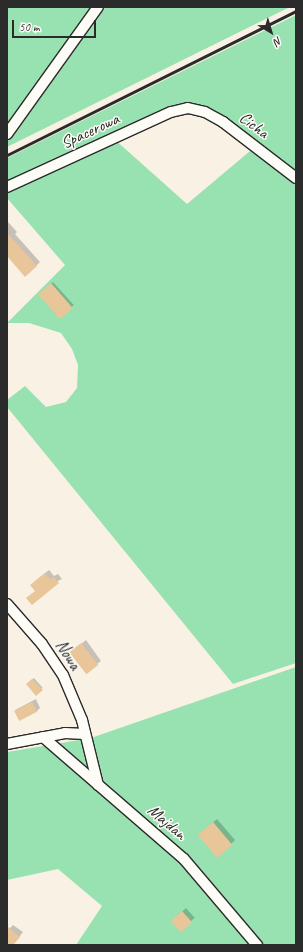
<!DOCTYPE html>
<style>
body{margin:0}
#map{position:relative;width:303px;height:952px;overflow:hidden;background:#f9f1e4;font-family:Caveat,sans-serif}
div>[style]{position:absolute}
.green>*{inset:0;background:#98e2b1}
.shadow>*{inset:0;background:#0003;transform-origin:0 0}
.building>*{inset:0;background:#e9c59a;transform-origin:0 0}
.roads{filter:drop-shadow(1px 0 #2b2b2b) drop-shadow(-1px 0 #2b2b2b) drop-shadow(0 1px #2b2b2b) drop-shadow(0 -1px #2b2b2b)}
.minor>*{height:10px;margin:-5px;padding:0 5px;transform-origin:5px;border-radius:5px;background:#fdfcf7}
.rail>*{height:3px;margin:-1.5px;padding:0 1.5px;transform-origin:1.5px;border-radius:1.5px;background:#2b2b2b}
span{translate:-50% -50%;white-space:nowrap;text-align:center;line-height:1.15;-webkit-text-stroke:3px #fdfcf7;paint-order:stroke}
.street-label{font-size:17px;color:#2b2b2b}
.frame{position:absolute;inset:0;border:8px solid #2b2b2b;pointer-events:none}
.north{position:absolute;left:251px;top:12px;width:40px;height:40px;-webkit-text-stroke:3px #fdfcf7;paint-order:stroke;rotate:142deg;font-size:11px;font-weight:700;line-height:16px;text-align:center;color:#2b2b2b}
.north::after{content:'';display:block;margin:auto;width:14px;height:18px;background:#2b2b2b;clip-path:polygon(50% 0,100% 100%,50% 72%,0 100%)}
.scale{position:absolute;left:12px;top:20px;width:84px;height:18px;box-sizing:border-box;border:2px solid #2b2b2b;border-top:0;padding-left:5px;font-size:12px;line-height:14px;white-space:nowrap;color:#2b2b2b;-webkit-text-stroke:3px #fdfcf7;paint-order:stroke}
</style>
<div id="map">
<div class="green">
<div style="clip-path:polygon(7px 7px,290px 7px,7px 147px)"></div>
<div style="clip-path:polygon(296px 15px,296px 663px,233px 684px,7px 407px,7px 400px,25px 386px,46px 407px,66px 402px,77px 388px,78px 365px,72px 349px,61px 333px,29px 323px,7px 323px,65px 265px,7px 198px,7px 187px,113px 138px,187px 204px,256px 146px,205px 112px,171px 112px,7px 181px,7px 158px)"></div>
<div style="clip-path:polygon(296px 667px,296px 945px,76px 945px,102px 906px,58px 869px,7px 880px,7px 752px,91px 738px)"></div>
</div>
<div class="shadow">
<div style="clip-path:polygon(8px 222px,17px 232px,15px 234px,40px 262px,36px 266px,7px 255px)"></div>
<div style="left:53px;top:282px;width:31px;height:18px;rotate:48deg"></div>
<div style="clip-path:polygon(49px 570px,54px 576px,58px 574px,62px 579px,36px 591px,35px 581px)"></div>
<div style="clip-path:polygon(86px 640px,101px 661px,97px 664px,75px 649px)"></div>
<div style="left:34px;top:678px;width:13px;height:9px;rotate:48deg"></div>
<div style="clip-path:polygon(36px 699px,40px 708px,36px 712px,15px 710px)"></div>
<div style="clip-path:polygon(217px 819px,235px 840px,231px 844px,203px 831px)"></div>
<div style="left:186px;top:908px;width:13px;height:18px;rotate:48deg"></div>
<div style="clip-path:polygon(13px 925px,23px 932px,13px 945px,7px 945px,7px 931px)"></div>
</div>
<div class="building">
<div style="clip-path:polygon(7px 233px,37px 266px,25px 277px,7px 256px)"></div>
<div style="left:51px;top:283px;width:33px;height:17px;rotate:49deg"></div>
<div style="clip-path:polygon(45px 573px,50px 579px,54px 577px,59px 583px,32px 605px,26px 598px,35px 591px,30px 585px)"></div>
<div style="left:81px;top:643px;width:28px;height:15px;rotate:52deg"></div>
<div style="clip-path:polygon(32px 679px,43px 690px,36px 696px,26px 684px)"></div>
<div style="left:32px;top:702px;width:11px;height:20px;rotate:63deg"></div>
<div style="left:213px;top:822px;width:30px;height:20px;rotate:50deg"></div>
<div style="left:182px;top:911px;width:15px;height:15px;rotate:48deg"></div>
<div style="clip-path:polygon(7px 926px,20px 937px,13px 945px,7px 945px)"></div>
</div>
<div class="roads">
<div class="minor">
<div style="left:7px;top:134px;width:156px;rotate:-54.4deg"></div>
<div style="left:7px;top:187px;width:180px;rotate:-24.6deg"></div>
<div style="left:171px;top:112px;width:17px;rotate:-13deg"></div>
<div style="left:188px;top:108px;width:17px;rotate:13deg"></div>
<div style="left:205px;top:112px;width:21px;rotate:29deg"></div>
<div style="left:223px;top:122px;width:92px;rotate:37.5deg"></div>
<div style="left:7px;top:604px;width:53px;rotate:48.8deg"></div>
<div style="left:42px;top:644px;width:37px;rotate:56deg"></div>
<div style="left:63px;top:675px;width:49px;rotate:67.1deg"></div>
<div style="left:82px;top:720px;width:67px;rotate:76.2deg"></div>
<div style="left:43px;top:737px;width:186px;rotate:40.9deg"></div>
<div style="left:184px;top:859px;width:113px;rotate:49.7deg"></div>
<div style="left:7px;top:744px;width:59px;rotate:-10.7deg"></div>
<div style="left:65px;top:733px;width:20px;rotate:3deg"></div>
</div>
</div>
<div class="rail">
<div style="left:7px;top:155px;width:323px;rotate:-26.5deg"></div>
</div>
<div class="street-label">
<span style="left:254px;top:125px;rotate:37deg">Cicha</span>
<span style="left:90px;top:131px;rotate:-25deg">Spacerowa</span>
<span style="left:68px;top:655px;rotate:57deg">Nowa</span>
<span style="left:167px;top:822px;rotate:41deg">Majdan</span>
</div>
<div class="frame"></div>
<div class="north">N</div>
<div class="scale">50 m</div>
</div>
